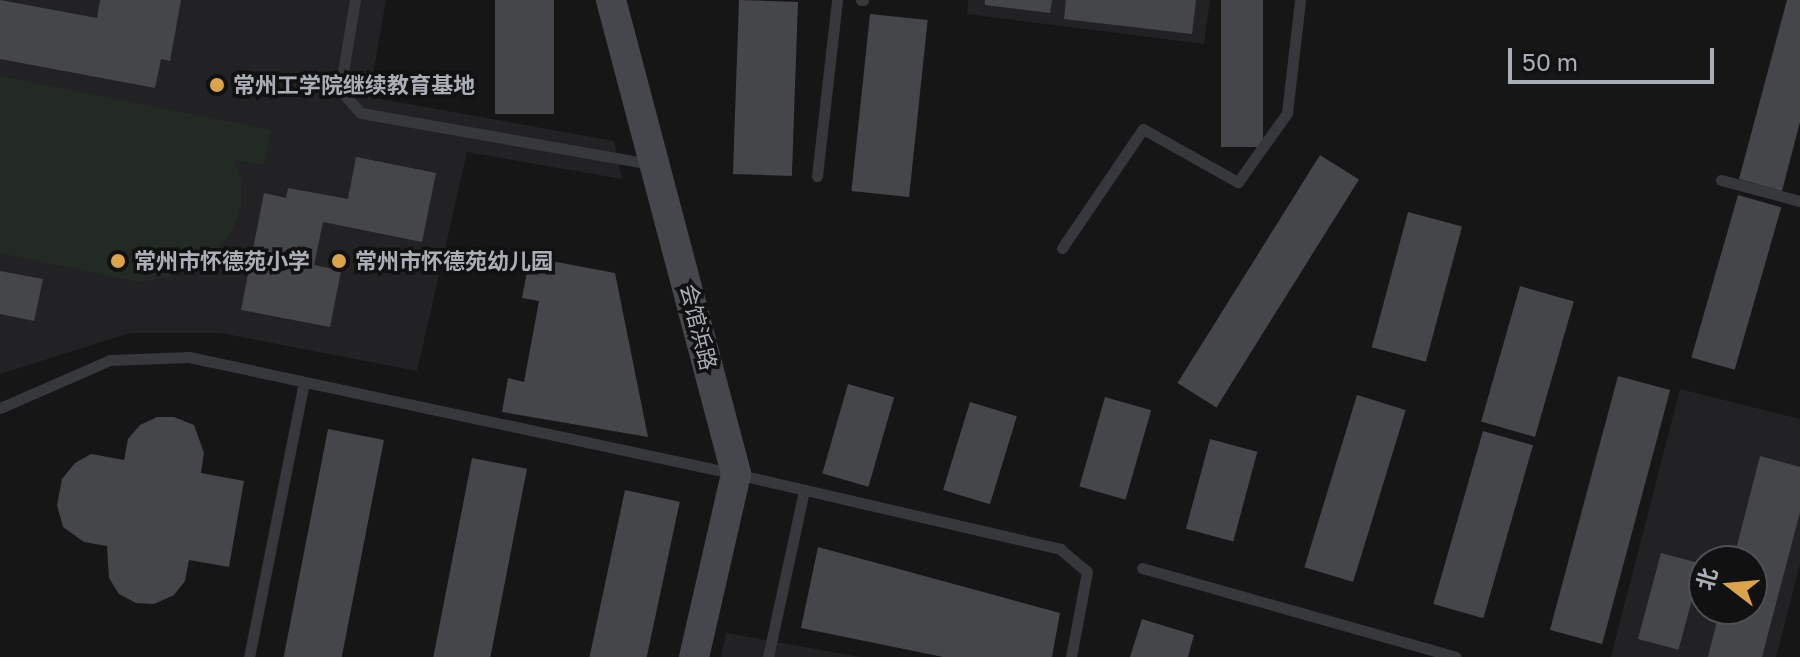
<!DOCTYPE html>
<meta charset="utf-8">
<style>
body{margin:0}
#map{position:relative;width:1800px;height:657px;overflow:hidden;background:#161617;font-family:"Golos Text","Noto Sans SC",sans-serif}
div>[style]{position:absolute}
.built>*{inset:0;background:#222224}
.green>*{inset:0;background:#232a23}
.building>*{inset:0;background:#45464a;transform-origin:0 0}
.lane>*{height:11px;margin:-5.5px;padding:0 5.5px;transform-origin:5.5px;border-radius:5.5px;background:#37383c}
.secondary>*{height:30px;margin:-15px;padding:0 15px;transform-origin:15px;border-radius:15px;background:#46474c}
.dots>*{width:22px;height:22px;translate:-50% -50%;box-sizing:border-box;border:4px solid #111112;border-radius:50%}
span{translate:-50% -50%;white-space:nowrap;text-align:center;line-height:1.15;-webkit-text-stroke:7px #111112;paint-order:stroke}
.poi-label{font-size:22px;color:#aaaeb6;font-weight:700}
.left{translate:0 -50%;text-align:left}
.street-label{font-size:22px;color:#aaaeb6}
.north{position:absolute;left:1688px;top:545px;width:80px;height:80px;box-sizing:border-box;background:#111112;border:2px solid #4e5054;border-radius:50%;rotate:286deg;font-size:22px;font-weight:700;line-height:32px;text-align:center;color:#aaaeb6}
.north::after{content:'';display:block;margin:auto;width:28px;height:36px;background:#dca44a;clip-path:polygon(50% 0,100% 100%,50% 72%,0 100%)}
.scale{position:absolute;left:1508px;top:48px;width:206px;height:36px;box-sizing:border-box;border:4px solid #aaaeb6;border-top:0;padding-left:10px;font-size:24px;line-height:28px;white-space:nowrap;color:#aaaeb6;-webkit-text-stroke:6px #111112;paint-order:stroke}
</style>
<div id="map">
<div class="built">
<div style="clip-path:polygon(0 0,386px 0,369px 97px,614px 141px,622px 179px,467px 152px,417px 371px,221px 333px,130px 333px,0 374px)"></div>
<div style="clip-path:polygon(968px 0,1210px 0,1204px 44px,967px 14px)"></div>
<div style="clip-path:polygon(evenodd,1680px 389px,1800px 419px,1800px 564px,1776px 657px,1611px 657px,1680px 389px,1704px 561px,1752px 561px,1752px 609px,1704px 609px,1704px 561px)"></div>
<div style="clip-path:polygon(726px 633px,860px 657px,721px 657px)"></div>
</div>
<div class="green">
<div style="clip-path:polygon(0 76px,271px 130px,264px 165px,234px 160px,241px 180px,241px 209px,231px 233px,209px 258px,171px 277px,139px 282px,0 253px)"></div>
</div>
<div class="building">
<div style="clip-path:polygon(0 0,97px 18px,100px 0,181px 0,170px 61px,161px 59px,155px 88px,0 59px)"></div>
<div style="left:495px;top:0;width:59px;height:114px"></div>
<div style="left:739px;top:0;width:59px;height:174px;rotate:2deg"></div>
<div style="clip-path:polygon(985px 0,1052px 0,1050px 13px,985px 5px)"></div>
<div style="clip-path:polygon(1066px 0,1196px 0,1192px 34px,1064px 19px)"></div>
<div style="left:1221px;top:0;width:42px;height:147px"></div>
<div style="clip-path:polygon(1787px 0,1800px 0,1800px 122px,1782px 191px,1739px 179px)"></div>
<div style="left:870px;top:14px;width:58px;height:178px;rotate:6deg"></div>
<div style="left:1320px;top:155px;width:46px;height:269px;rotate:32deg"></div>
<div style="clip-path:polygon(356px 157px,436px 173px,422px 242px,323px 222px,314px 265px,341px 271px,330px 327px,241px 310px,264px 193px,286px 198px,288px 188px,348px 199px)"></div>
<div style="left:1738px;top:195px;width:45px;height:169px;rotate:16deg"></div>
<div style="left:1408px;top:212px;width:56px;height:140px;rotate:15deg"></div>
<div style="clip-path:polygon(530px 257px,615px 273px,648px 437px,502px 412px,508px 378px,524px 382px,539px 301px,522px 298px)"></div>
<div style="clip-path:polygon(0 271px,43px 279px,34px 321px,0 314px)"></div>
<div style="left:1520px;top:286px;width:56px;height:141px;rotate:16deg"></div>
<div style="left:1618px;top:376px;width:54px;height:263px;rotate:15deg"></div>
<div style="left:848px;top:384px;width:48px;height:93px;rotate:16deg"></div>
<div style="left:1357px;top:395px;width:51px;height:180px;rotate:17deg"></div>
<div style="left:1105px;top:397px;width:48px;height:93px;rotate:16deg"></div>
<div style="left:970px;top:402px;width:49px;height:92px;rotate:17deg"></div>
<div style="clip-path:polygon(157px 417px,174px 417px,194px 425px,204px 453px,201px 473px,244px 481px,229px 567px,189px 560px,185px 581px,174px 595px,154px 604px,136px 603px,119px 594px,109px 578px,107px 546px,84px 542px,63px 527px,57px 505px,62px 479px,75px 463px,91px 454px,124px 460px,128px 439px,140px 425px)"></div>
<div style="left:328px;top:429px;width:57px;height:233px;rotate:11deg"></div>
<div style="left:1483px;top:431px;width:52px;height:180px;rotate:16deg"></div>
<div style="left:1210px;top:439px;width:49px;height:93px;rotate:15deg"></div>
<div style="clip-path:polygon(1760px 456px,1800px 467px,1800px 512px,1762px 657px,1708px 657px,1720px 609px,1752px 609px,1752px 561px,1733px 561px)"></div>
<div style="left:472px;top:458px;width:56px;height:203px;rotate:11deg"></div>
<div style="left:625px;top:490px;width:56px;height:171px;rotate:12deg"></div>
<div style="clip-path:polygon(818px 547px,1060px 613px,1052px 657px,943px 657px,801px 628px)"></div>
<div style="left:1661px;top:553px;width:42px;height:89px;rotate:15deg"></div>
<div style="clip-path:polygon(1142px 619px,1194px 635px,1188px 657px,1130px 657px)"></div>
</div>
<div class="lane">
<div style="left:355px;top:0;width:91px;rotate:99.5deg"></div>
<div style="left:340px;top:90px;width:31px;rotate:48deg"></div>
<div style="left:361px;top:113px;width:292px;rotate:10deg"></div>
<div style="left:861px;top:0;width:2px"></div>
<div style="left:817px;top:176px;width:177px;rotate:-83.5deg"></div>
<div style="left:1721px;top:180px;width:82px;rotate:14.9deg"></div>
<div style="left:1062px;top:248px;width:144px;rotate:-55.8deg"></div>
<div style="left:1143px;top:129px;width:109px;rotate:29.2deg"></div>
<div style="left:1238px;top:182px;width:85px;rotate:-54.6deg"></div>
<div style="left:1287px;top:113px;width:114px;rotate:-83.4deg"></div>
<div style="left:0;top:408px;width:120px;rotate:-23.6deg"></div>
<div style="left:110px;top:360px;width:79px;rotate:-2.2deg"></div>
<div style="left:189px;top:357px;width:559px;rotate:12.07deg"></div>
<div style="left:736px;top:474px;width:333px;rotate:13deg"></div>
<div style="left:1060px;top:549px;width:35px;rotate:40deg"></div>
<div style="left:1087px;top:572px;width:86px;rotate:100.7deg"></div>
<div style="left:1142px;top:568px;width:326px;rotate:15.8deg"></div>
<div style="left:249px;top:657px;width:280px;rotate:-78.7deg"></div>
<div style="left:768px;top:657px;width:171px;rotate:-77.8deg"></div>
</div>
<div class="secondary">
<div style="left:611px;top:0;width:490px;rotate:75.2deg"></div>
<div style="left:736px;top:474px;width:188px;rotate:102.9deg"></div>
</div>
<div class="dots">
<div style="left:217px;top:85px;background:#dca44a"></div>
<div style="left:118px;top:261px;background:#dca44a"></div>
<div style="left:339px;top:261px;background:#dca44a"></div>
</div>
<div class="poi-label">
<span class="left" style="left:233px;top:85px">常州工学院继续教育基地</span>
<span class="left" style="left:134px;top:261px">常州市怀德苑小学</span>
<span class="left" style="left:355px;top:261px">常州市怀德苑幼儿园</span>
</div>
<div class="street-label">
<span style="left:699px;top:327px;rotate:76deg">会馆浜路</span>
</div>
<div class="north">北</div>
<div class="scale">50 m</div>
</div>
